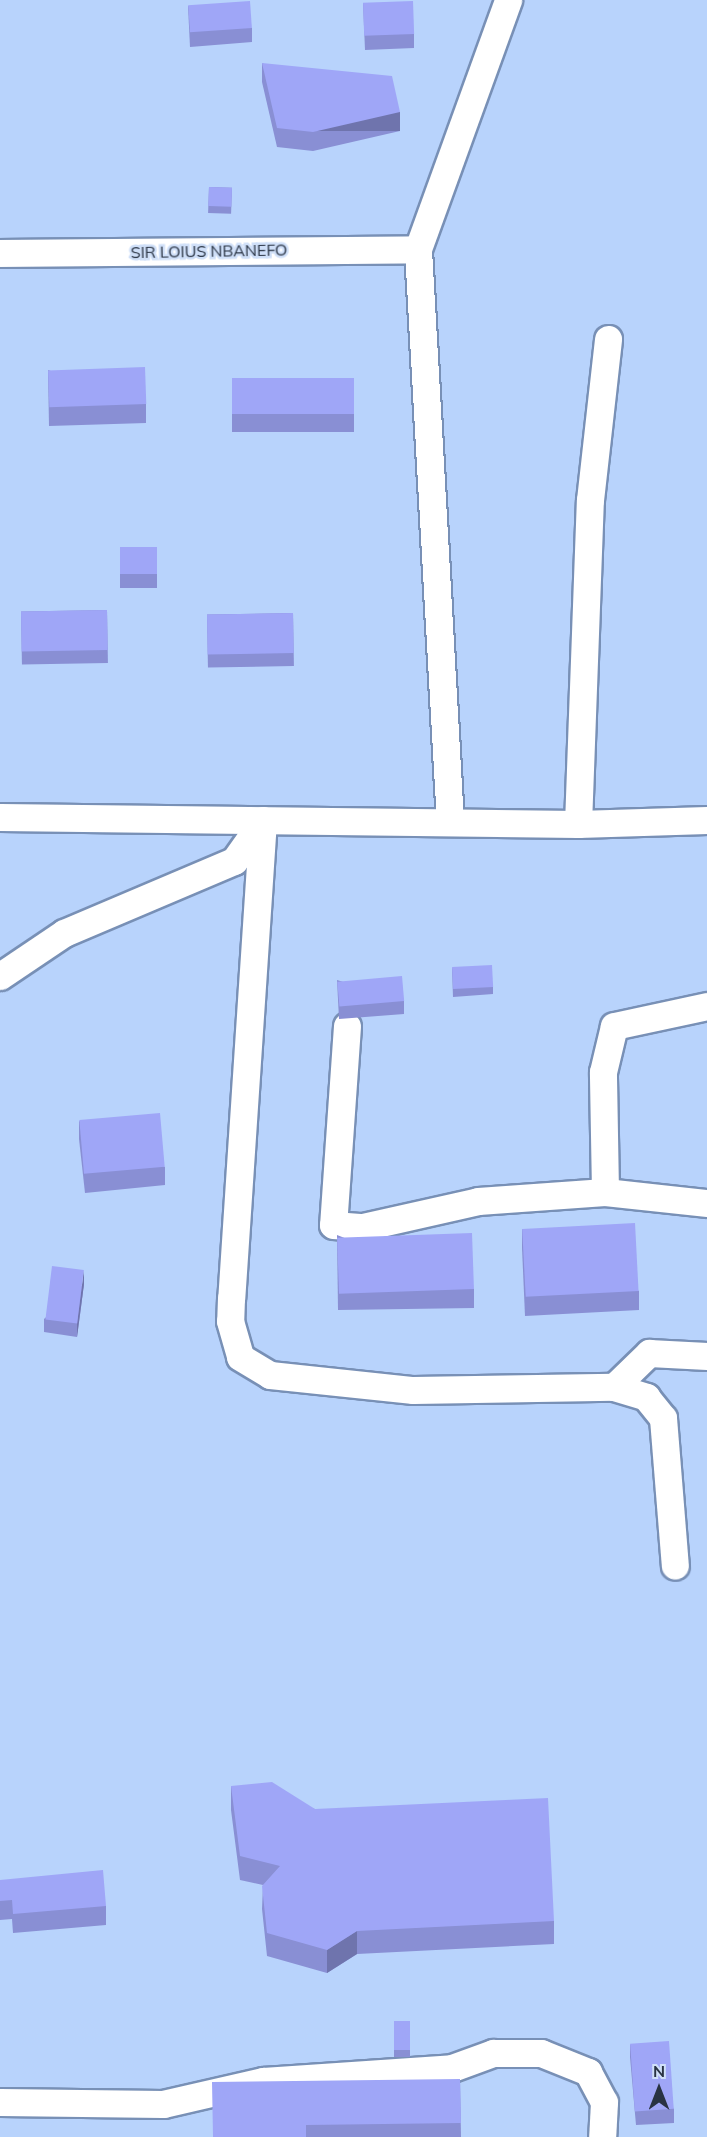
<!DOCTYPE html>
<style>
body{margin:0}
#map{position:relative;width:707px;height:2137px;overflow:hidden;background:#b8d3fc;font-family:Mulish,sans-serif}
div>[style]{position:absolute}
.roads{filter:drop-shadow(2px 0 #7890b6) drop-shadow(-2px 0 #7890b6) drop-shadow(0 2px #7890b6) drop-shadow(0 -2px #7890b6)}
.minor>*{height:27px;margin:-13.5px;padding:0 13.5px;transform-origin:13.5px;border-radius:13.5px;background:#fff}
.wall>*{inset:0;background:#898fd4;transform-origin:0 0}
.shaded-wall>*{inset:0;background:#6f74ad;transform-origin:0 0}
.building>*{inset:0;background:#9fa6f7;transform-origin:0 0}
span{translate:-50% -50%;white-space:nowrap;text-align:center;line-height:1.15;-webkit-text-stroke:5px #cfdff8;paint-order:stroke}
.street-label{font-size:16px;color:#293343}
.north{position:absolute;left:629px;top:2059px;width:60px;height:60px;-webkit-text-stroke:4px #cfdff8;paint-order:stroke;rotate:0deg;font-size:16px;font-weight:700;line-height:24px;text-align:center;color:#293343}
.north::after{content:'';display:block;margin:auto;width:21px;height:27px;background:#293343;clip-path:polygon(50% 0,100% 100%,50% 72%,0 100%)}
</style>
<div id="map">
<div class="roads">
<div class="minor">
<div style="left:0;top:253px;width:418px;rotate:-0.5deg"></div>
<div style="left:0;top:817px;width:578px;rotate:0.69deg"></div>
<div style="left:578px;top:824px;width:129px;rotate:-1.8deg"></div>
<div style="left:263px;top:820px;width:479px;rotate:93.8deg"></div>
<div style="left:231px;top:1298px;width:23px;rotate:92deg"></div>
<div style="left:230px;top:1321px;width:37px;rotate:74deg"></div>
<div style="left:240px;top:1357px;width:35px;rotate:31deg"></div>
<div style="left:270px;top:1375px;width:144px;rotate:6deg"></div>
<div style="left:413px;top:1390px;width:201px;rotate:-0.9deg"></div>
<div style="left:614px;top:1387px;width:34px;rotate:17deg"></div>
<div style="left:646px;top:1397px;width:27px;rotate:51deg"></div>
<div style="left:663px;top:1418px;width:148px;rotate:85.4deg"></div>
<div style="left:450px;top:822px;width:574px;rotate:-93.2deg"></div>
<div style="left:418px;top:249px;width:265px;rotate:-70.1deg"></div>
<div style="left:578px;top:824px;width:324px;rotate:-87.9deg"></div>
<div style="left:590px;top:500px;width:162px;rotate:-83.6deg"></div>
<div style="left:0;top:976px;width:77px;rotate:-33.9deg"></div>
<div style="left:64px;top:933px;width:185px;rotate:-23deg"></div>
<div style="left:234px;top:861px;width:50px;rotate:-54.7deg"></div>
<div style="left:347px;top:1026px;width:199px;rotate:94deg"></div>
<div style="left:333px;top:1225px;width:30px;rotate:4deg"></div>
<div style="left:363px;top:1227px;width:118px;rotate:-12.7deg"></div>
<div style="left:478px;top:1201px;width:127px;rotate:-4.1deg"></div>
<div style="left:605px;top:1192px;width:103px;rotate:6.2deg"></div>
<div style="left:605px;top:1192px;width:120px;rotate:-91deg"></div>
<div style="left:603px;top:1072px;width:47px;rotate:-76.6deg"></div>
<div style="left:614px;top:1026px;width:95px;rotate:-12.1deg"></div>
<div style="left:614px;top:1387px;width:49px;rotate:-44.2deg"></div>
<div style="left:649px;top:1353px;width:58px;rotate:3deg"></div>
<div style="left:0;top:2102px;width:163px;rotate:0.7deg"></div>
<div style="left:163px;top:2104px;width:103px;rotate:-13deg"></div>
<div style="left:263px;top:2081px;width:189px;rotate:-3.9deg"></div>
<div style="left:452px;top:2068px;width:44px;rotate:-20.1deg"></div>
<div style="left:493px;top:2053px;width:48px"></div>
<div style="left:541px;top:2053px;width:51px;rotate:22deg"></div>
<div style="left:588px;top:2072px;width:34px;rotate:62deg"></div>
<div style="left:604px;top:2102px;width:35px;rotate:93deg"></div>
</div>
</div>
<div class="wall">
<div style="clip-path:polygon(363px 3px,414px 34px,414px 48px,365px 50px)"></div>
<div style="clip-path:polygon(188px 6px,252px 28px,252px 42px,190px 47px)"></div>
<div style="clip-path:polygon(262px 63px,400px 131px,313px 151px,277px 147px,262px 82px)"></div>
<div style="left:209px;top:187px;width:23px;height:26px;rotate:2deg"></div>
<div style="clip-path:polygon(48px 370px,146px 404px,146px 423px,49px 426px)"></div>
<div style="left:232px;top:378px;width:122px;height:54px"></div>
<div style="left:157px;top:547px;width:41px;height:37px;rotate:90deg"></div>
<div style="left:107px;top:610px;width:53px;height:86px;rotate:89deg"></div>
<div style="left:293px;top:613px;width:53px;height:86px;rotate:89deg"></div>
<div style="clip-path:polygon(452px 968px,493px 987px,493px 994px,453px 997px)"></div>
<div style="clip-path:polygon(337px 980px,404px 1001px,404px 1014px,339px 1019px)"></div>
<div style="clip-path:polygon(79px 1121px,165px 1167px,165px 1185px,85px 1193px,79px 1139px)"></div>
<div style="clip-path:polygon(522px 1229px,639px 1291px,639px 1310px,525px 1316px,522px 1248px)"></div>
<div style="clip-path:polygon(337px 1235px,474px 1289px,474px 1308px,338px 1310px)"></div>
<div style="clip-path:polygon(84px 1284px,77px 1337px,44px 1332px,44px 1319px)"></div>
<div style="clip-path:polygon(231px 1786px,315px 1809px,554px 1921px,554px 1944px,357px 1954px,327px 1973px,267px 1956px,262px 1909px,263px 1885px,240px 1880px,231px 1810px)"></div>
<div style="clip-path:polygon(0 1880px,106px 1906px,106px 1925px,13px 1933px,12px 1919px,0 1920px)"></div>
<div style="left:394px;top:2021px;width:16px;height:36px"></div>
<div style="clip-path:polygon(630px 2044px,674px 2109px,674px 2123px,636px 2125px,630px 2057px)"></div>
<div style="clip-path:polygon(460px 2079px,461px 2137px,213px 2137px)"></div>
</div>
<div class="shaded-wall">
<div style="left:400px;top:112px;width:19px;height:89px;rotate:90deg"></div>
<div style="clip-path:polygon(84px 1270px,84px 1284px,77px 1337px,77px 1323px)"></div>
<div style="clip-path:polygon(357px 1931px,357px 1954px,327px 1973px,327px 1950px)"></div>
</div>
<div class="building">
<div style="left:250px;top:1px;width:27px;height:62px;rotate:86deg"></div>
<div style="left:413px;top:1px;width:33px;height:50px;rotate:88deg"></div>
<div style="clip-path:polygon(262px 63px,392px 76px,400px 112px,313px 132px,277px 128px)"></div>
<div style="left:209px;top:187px;width:23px;height:19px;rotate:2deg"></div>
<div style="left:145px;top:367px;width:37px;height:97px;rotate:88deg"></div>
<div style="left:232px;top:378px;width:122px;height:36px"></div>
<div style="left:157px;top:547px;width:27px;height:37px;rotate:90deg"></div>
<div style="left:107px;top:610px;width:40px;height:86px;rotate:89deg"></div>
<div style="left:293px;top:613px;width:40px;height:86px;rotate:89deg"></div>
<div style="left:492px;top:965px;width:22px;height:40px;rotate:87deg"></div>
<div style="left:402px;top:976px;width:25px;height:65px;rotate:85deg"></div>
<div style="left:160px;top:1113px;width:54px;height:81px;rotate:85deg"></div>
<div style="left:635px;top:1223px;width:68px;height:113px;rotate:87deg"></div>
<div style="left:472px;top:1233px;width:56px;height:135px;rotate:88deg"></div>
<div style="left:52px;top:1266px;width:32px;height:54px;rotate:7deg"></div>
<div style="clip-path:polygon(272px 1782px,315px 1809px,548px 1798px,554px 1921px,357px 1931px,327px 1950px,267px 1933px,262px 1886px,280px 1866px,240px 1856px,231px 1786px)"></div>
<div style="clip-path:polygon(103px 1870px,106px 1906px,13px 1914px,12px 1900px,0 1901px,0 1880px)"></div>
<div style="left:394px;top:2021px;width:16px;height:29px"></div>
<div style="left:669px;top:2041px;width:68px;height:39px;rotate:86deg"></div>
<div style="clip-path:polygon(460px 2079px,461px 2123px,306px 2125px,306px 2137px,213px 2137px,212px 2082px)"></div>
</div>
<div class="street-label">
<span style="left:209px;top:251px;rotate:-1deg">SIR LOIUS NBANEFO</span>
</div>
<div class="north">N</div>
</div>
